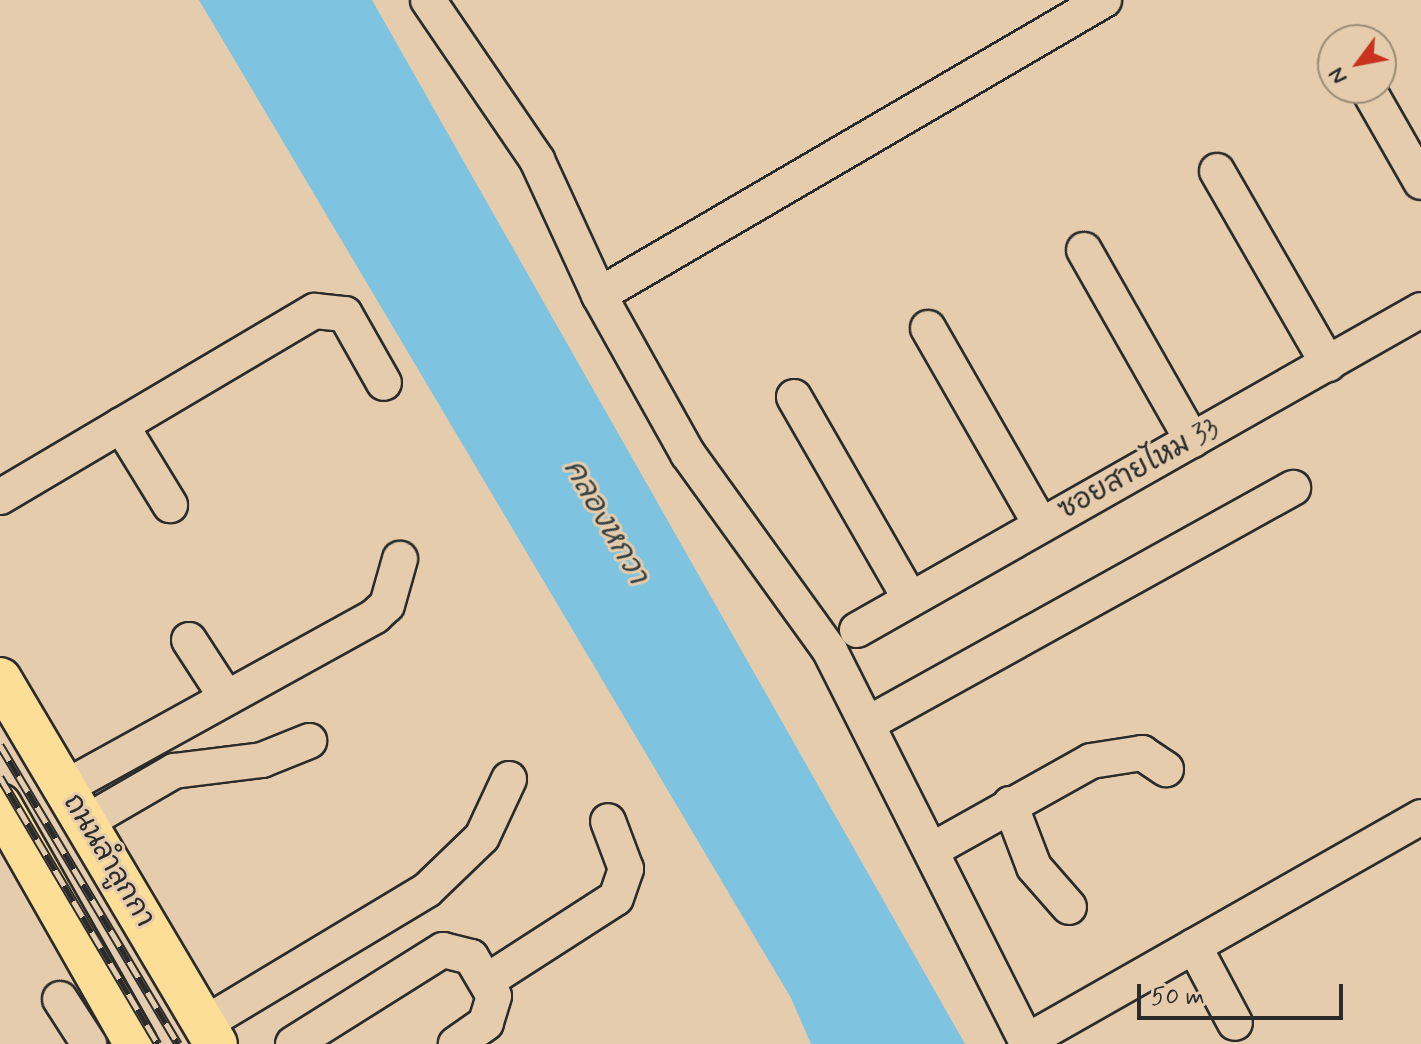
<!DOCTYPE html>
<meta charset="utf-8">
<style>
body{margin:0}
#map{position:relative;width:1421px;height:1044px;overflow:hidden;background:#e4ccac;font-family:Mynerve,"Playpen Sans Thai",sans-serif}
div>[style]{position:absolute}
.water>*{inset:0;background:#7ec3df}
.roads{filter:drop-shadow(2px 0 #2b2b2b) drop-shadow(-2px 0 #2b2b2b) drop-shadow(0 2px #2b2b2b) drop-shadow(0 -2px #2b2b2b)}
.minor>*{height:34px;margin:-17px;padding:0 17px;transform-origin:17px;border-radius:17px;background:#e4ccac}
.major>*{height:42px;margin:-21px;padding:0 21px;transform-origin:21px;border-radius:21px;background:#fdde96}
.rail>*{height:9px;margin-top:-4.5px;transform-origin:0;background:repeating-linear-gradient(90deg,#e4ccac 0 18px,#2b2b2b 0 36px);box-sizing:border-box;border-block:2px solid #2b2b2b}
span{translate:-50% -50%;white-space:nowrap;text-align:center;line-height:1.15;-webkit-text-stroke:6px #e4ccac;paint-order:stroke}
.street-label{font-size:28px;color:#2b2b2b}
.water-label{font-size:30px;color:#374246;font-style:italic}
.north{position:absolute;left:1317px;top:24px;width:80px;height:80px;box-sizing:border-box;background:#e4ccac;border:2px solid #9a8c78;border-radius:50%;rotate:238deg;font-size:22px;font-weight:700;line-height:32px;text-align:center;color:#2b2b2b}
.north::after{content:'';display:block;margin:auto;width:28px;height:36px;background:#c8321e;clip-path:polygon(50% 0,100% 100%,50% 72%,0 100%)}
.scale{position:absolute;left:1137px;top:984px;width:206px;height:36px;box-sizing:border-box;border:4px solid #2b2b2b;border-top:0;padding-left:10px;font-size:24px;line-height:28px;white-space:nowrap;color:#2b2b2b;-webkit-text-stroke:6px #e4ccac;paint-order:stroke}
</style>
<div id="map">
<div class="water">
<div style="clip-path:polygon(199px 0,372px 0,965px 1044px,811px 1044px,791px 998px)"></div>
</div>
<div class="roads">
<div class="minor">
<div style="left:428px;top:0;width:194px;rotate:55.7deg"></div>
<div style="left:537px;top:160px;width:149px;rotate:65.3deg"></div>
<div style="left:599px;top:295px;width:182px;rotate:60.8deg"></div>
<div style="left:688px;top:454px;width:243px;rotate:54.2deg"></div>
<div style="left:830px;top:651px;width:440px;rotate:63.3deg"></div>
<div style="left:1368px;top:89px;width:107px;rotate:60.3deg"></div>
<div style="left:1217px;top:171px;width:223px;rotate:60.1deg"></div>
<div style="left:1084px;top:250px;width:219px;rotate:60.4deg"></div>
<div style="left:599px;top:295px;width:585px;rotate:-30.29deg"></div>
<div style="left:928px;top:328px;width:227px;rotate:60.2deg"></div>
<div style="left:794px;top:397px;width:233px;rotate:60.1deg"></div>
<div style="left:121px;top:425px;width:94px;rotate:58.5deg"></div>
<div style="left:0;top:497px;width:366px;rotate:-30.6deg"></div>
<div style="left:315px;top:311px;width:30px;rotate:6deg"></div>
<div style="left:345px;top:314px;width:79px;rotate:60.5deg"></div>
<div style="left:857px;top:630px;width:648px;rotate:-29.57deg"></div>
<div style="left:189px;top:640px;width:68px;rotate:57deg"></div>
<div style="left:869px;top:723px;width:485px;rotate:-29deg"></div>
<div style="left:64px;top:788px;width:355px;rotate:-28.9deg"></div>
<div style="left:375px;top:616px;width:16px;rotate:-43deg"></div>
<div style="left:387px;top:605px;width:48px;rotate:-74.2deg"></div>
<div style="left:1010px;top:804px;width:67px;rotate:69.1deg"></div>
<div style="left:1034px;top:867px;width:53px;rotate:48.8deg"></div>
<div style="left:86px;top:822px;width:102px;rotate:-30.1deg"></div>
<div style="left:174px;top:771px;width:89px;rotate:-7.1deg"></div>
<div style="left:262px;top:760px;width:51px;rotate:-22deg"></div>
<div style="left:932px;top:850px;width:182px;rotate:-29.2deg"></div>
<div style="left:1091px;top:761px;width:52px;rotate:-8.9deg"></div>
<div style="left:1142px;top:753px;width:29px;rotate:34deg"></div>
<div style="left:1194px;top:946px;width:87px;rotate:62deg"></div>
<div style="left:487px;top:981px;width:153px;rotate:-32.8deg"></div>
<div style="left:616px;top:898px;width:31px;rotate:-71deg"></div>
<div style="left:626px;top:869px;width:51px;rotate:-110.6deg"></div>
<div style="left:60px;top:999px;width:54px;rotate:57.2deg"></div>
<div style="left:204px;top:1024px;width:260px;rotate:-31deg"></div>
<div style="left:427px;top:890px;width:76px;rotate:-43.9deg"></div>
<div style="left:482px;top:837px;width:64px;rotate:-65deg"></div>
<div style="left:1027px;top:1041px;width:453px;rotate:-29.6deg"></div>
<div style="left:293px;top:1044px;width:177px;rotate:-32.1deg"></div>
<div style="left:443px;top:950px;width:29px;rotate:14deg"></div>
<div style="left:471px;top:957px;width:45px;rotate:59.5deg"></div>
<div style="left:494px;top:996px;width:28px;rotate:107deg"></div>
<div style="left:486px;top:1023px;width:37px;rotate:145deg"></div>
</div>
<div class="major">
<div style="left:0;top:679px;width:424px;rotate:59.4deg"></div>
<div style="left:0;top:805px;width:275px;rotate:60.4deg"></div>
</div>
</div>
<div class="rail">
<div style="left:0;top:745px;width:348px;rotate:59.2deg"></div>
<div style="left:0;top:777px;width:310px;rotate:59.4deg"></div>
</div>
<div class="street-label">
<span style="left:1139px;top:470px;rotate:-29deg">ซอยสายไหม 33</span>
<span style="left:108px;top:861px;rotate:59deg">ถนนลำลูกกา</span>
</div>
<div class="water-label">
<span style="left:605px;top:522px;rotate:60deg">คลองหกวา</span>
</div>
<div class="north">N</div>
<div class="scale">50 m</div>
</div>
